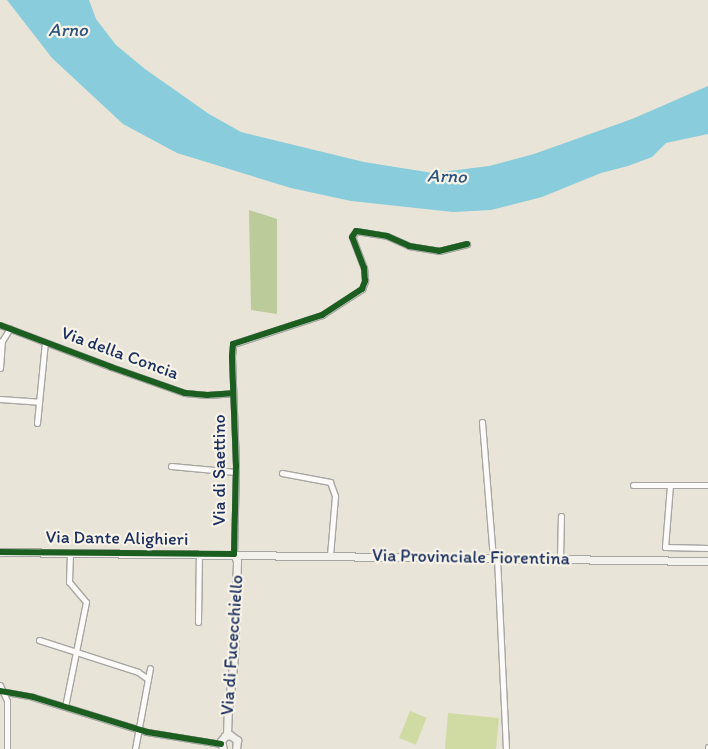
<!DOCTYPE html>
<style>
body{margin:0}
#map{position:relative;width:708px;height:749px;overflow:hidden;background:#e8e4d7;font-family:Itim,sans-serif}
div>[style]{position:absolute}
.green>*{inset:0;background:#d0dba3;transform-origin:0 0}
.forest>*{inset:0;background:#bbcb9a}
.water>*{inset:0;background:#89cddc}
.roads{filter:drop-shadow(1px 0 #a6a6a4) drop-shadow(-1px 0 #a6a6a4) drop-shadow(0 1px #a6a6a4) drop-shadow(0 -1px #a6a6a4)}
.street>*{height:5px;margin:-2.5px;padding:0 2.5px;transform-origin:2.5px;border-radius:2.5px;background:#fcfbf9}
.secondary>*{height:7px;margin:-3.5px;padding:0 3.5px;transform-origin:3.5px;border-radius:3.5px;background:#f3f1eb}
.cycleway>*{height:6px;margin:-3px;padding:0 3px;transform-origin:3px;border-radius:3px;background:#1b5e20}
span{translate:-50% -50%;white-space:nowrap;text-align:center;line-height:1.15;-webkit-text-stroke:4.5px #f7f3e8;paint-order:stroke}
.street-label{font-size:18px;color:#1b2f5e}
.water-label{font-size:19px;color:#2c547e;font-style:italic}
</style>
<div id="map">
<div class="green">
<div style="left:410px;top:711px;width:18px;height:29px;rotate:22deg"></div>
<div style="clip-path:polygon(448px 713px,499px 718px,496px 749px,445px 749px)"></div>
</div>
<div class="forest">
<div style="clip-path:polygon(249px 210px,277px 219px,277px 314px,251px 310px)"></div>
</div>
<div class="water">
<div style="clip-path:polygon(7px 0,89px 0,96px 19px,116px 45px,145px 69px,209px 114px,241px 132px,364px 162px,433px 173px,489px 166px,534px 154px,632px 119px,708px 86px,708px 134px,666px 143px,652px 157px,628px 166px,601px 173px,542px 197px,491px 210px,453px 212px,351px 201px,291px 188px,177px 153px,123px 124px,52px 58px)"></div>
</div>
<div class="roads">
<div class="street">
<div style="left:0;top:325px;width:119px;rotate:20.7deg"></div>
<div style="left:111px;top:367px;width:78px;rotate:19.4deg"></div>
<div style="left:185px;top:393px;width:22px;rotate:5deg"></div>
<div style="left:207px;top:395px;width:26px;rotate:-4deg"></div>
<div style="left:0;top:368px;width:27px;rotate:-86deg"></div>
<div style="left:2px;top:341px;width:15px;rotate:-58deg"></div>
<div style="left:0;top:399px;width:39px;rotate:4deg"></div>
<div style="left:482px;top:422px;width:136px;rotate:85.4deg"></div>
<div style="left:37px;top:423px;width:81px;rotate:-84.4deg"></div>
<div style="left:171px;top:466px;width:65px;rotate:5.3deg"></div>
<div style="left:282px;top:473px;width:49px;rotate:10.6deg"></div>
<div style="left:330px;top:482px;width:15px;rotate:70deg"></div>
<div style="left:335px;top:496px;width:59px;rotate:94.8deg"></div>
<div style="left:633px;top:485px;width:75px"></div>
<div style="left:670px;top:485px;width:62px;rotate:94.6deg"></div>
<div style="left:665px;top:547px;width:43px;rotate:1.3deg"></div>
<div style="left:234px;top:554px;width:88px;rotate:-88.7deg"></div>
<div style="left:236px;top:466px;width:110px;rotate:-92.1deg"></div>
<div style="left:232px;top:356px;width:12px;rotate:-85deg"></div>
<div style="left:233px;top:344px;width:94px;rotate:-18deg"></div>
<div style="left:322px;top:315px;width:48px;rotate:-33deg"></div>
<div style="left:362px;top:289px;width:9px;rotate:-69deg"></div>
<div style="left:365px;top:281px;width:13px;rotate:-94deg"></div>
<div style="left:364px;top:268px;width:33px;rotate:-111deg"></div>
<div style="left:352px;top:237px;width:7px;rotate:-56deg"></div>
<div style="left:356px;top:231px;width:31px;rotate:9deg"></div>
<div style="left:387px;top:236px;width:24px;rotate:24deg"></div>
<div style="left:409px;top:246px;width:30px;rotate:9deg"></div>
<div style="left:439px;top:251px;width:29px;rotate:-14deg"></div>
<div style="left:497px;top:558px;width:191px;rotate:87.3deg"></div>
<div style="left:560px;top:559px;width:43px;rotate:-88.7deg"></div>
<div style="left:198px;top:622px;width:68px;rotate:-89.2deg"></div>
<div style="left:39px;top:640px;width:104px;rotate:17.9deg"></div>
<div style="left:138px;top:672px;width:12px;rotate:35deg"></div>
<div style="left:0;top:685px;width:17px;rotate:66deg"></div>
<div style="left:7px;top:701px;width:48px;rotate:90deg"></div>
<div style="left:0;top:691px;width:34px;rotate:10deg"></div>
<div style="left:33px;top:697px;width:119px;rotate:17.1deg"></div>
<div style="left:147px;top:732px;width:75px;rotate:9.2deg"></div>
<div style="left:65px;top:707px;width:107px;rotate:-78.7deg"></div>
<div style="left:86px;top:602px;width:26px;rotate:-130deg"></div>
<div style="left:69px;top:582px;width:29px;rotate:-88deg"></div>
<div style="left:135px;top:749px;width:82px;rotate:-79.5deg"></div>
<div style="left:708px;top:749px;width:2px;rotate:-90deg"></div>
</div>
<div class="secondary">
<div style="left:0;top:552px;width:708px;rotate:0.73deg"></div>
<div style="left:227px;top:735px;width:25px;rotate:-88deg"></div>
<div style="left:228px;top:710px;width:53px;rotate:-83.5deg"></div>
<div style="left:234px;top:657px;width:96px;rotate:-88.2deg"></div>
<div style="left:237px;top:561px;width:8px;rotate:-113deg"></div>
<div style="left:223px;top:749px;width:8px;rotate:-104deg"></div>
<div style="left:221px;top:741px;width:6px;rotate:-51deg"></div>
<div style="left:225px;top:736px;width:5px;rotate:-11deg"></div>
<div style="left:230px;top:735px;width:9px;rotate:36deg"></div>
<div style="left:237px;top:740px;width:9px;rotate:96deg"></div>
</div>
</div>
<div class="cycleway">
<div style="left:0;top:325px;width:119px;rotate:20.7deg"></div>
<div style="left:111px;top:367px;width:78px;rotate:19.4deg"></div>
<div style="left:185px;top:393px;width:22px;rotate:5deg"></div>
<div style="left:207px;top:395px;width:26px;rotate:-4deg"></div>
<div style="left:0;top:552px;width:234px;rotate:0.5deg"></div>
<div style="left:234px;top:554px;width:88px;rotate:-88.7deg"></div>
<div style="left:236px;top:466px;width:110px;rotate:-92.1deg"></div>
<div style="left:232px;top:356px;width:12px;rotate:-85deg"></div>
<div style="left:233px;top:344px;width:94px;rotate:-18deg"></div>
<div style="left:322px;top:315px;width:48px;rotate:-33deg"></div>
<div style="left:362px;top:289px;width:9px;rotate:-69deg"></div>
<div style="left:365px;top:281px;width:13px;rotate:-94deg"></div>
<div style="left:364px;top:268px;width:33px;rotate:-111deg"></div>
<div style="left:352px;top:237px;width:7px;rotate:-56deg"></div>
<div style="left:356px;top:231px;width:31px;rotate:9deg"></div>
<div style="left:387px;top:236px;width:24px;rotate:24deg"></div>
<div style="left:409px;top:246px;width:30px;rotate:9deg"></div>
<div style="left:439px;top:251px;width:29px;rotate:-14deg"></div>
<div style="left:0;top:691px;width:34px;rotate:10deg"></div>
<div style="left:33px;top:697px;width:119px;rotate:17.1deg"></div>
<div style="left:147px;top:732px;width:75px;rotate:9.2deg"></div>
</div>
<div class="street-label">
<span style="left:120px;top:353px;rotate:20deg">Via della Concia</span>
<span style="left:219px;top:470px;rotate:-90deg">Via di Saettino</span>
<span style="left:117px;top:538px;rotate:1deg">Via Dante Alighieri</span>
<span style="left:471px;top:557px;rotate:1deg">Via Provinciale Fiorentina</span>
<span style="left:232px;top:645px;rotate:-86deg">Via di Fucecchiello</span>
</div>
<div class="water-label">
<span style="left:68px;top:30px">Arno</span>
<span style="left:447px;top:176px;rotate:2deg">Arno</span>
</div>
</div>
